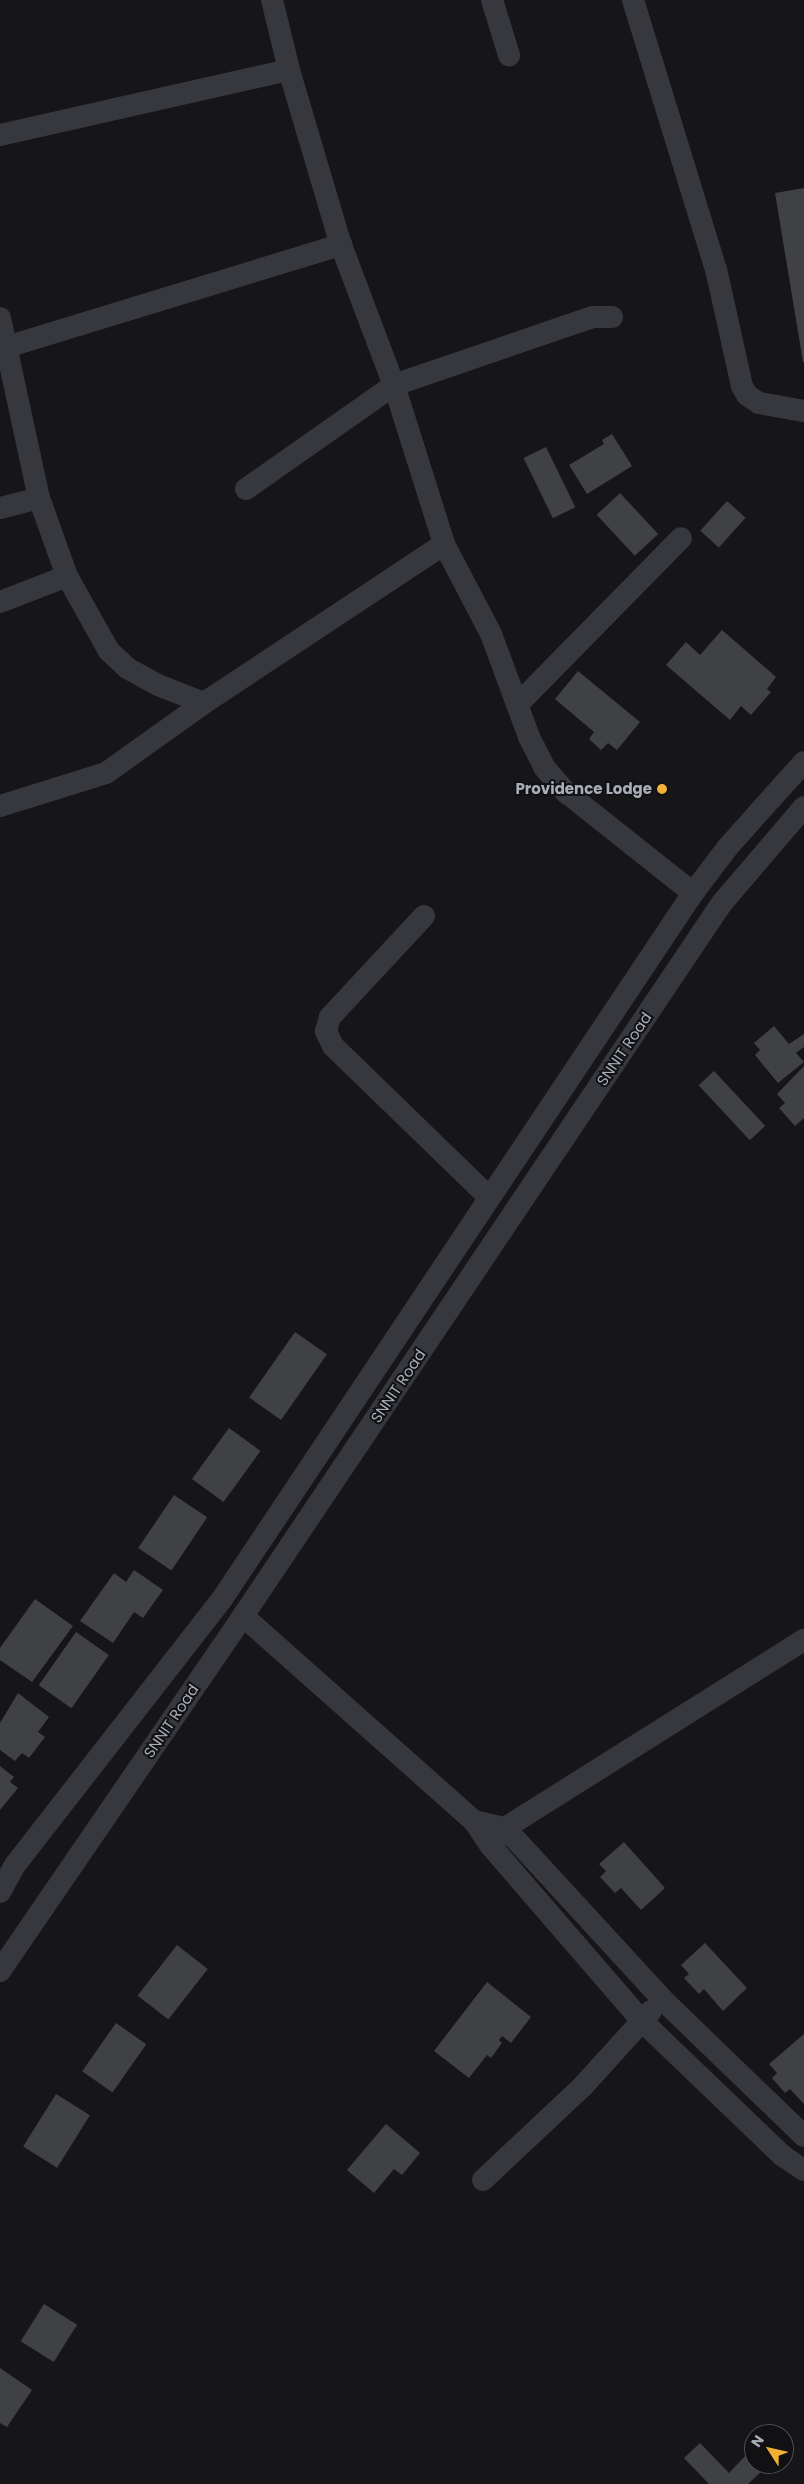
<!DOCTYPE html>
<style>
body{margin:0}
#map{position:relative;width:804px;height:2484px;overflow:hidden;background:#161618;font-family:Poppins,sans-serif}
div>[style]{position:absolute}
.building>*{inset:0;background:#404145;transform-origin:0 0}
.minor>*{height:22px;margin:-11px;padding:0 11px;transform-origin:11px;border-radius:11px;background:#37383d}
.dots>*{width:14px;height:14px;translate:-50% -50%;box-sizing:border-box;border:2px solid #111113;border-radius:50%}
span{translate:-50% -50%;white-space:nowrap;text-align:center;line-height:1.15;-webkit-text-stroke:4px #111113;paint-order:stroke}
.poi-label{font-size:15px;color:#a8adb8;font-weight:700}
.right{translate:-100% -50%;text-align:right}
.street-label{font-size:15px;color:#a8adb8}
.north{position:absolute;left:744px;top:2424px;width:50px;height:50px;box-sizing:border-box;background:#111113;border:1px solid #4d4f55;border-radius:50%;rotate:305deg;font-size:14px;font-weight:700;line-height:20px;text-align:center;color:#a8adb8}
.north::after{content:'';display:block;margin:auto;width:18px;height:22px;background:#f2b134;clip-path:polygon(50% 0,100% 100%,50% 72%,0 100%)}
</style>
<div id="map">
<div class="building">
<div style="clip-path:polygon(804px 188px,804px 362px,803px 362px,775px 193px)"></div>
<div style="clip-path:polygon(612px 434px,632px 466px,587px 494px,569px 465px,604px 444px,602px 440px)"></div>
<div style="left:546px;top:447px;width:67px;height:25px;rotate:64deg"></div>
<div style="left:620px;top:493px;width:56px;height:32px;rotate:47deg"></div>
<div style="left:727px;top:501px;width:25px;height:40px;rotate:42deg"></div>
<div style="clip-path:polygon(722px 630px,776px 677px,767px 689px,771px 692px,751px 715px,741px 706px,730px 720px,666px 665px,686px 642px,700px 655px)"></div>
<div style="clip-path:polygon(578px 671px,640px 722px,617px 750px,608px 743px,601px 750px,589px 739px,594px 732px,555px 699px)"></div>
<div style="clip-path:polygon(774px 1026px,789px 1044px,804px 1034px,804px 1047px,796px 1053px,804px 1062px,778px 1083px,755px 1055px,760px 1050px,754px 1043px)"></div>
<div style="clip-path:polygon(804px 1066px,804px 1118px,795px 1126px,779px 1108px,785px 1103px,777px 1094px)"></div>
<div style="left:714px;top:1071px;width:75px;height:21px;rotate:47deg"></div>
<div style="left:295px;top:1332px;width:39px;height:80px;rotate:35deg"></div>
<div style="left:229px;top:1428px;width:39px;height:63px;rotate:36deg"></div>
<div style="left:174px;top:1495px;width:40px;height:64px;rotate:34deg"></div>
<div style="clip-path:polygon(134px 1570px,163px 1590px,143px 1618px,134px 1612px,113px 1643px,80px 1621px,114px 1573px,126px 1582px)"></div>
<div style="clip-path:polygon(35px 1599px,73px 1626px,32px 1682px,0 1660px,0 1648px)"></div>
<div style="left:76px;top:1632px;width:40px;height:65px;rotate:35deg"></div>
<div style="clip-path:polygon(18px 1693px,49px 1717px,38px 1732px,45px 1737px,29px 1758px,22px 1753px,15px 1761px,0 1750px,0 1723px)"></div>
<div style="clip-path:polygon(0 1766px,14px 1777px,10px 1782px,18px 1788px,0 1810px)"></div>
<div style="clip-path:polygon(624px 1842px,665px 1888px,641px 1910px,621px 1888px,615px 1893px,600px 1877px,606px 1871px,599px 1864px)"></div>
<div style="clip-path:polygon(705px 1943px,747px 1988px,723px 2011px,704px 1989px,699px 1994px,684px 1978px,689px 1974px,681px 1965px)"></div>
<div style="left:177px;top:1945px;width:39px;height:64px;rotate:38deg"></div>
<div style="clip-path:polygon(487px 1982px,531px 2017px,511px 2043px,502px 2036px,499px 2040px,502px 2043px,491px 2058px,487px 2055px,469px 2078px,434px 2051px)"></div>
<div style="left:116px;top:2023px;width:37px;height:59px;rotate:35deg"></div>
<div style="clip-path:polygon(804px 2034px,804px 2104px,790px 2089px,785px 2093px,772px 2078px,777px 2073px,769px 2064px)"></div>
<div style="left:56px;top:2094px;width:40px;height:62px;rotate:32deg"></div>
<div style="clip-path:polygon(386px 2124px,420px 2153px,402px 2175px,394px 2169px,374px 2193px,347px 2170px)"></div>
<div style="left:44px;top:2304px;width:39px;height:44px;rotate:32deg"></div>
<div style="clip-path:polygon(0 2368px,32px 2390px,7px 2427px,0 2423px)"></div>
<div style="clip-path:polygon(700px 2443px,729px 2473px,748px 2453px,754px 2464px,764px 2469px,748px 2484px,709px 2484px,684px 2458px)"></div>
</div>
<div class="minor">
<div style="left:272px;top:0;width:72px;rotate:76.3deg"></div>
<div style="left:289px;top:70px;width:183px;rotate:73.5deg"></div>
<div style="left:341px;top:245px;width:150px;rotate:69.3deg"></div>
<div style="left:394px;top:385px;width:167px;rotate:72.5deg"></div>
<div style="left:444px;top:544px;width:102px;rotate:62.4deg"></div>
<div style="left:491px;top:634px;width:110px;rotate:69.7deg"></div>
<div style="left:529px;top:737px;width:34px;rotate:63deg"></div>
<div style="left:544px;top:767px;width:35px;rotate:49deg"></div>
<div style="left:567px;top:793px;width:161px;rotate:38.4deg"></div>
<div style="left:492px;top:0;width:58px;rotate:72.8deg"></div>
<div style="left:633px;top:0;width:282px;rotate:72.9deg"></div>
<div style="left:716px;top:269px;width:120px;rotate:77.5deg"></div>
<div style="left:742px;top:386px;width:10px;rotate:61deg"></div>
<div style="left:747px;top:395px;width:14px;rotate:34deg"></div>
<div style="left:759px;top:403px;width:46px;rotate:10.1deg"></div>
<div style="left:0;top:135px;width:296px;rotate:-12.7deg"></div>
<div style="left:0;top:318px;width:184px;rotate:77.8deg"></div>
<div style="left:39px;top:498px;width:83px;rotate:70.3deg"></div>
<div style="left:67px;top:576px;width:86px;rotate:60.8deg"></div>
<div style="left:109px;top:651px;width:25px;rotate:43deg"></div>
<div style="left:127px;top:668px;width:35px;rotate:29deg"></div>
<div style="left:158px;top:685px;width:49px;rotate:21.4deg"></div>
<div style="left:204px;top:703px;width:288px;rotate:-33.5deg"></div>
<div style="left:0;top:349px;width:357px;rotate:-17deg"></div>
<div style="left:246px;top:489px;width:181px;rotate:-35.1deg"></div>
<div style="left:394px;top:385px;width:210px;rotate:-18.9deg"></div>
<div style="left:593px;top:317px;width:19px"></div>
<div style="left:0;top:508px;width:40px;rotate:-14.4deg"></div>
<div style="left:0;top:602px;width:72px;rotate:-21.2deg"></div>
<div style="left:519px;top:703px;width:231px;rotate:-45.5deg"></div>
<div style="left:0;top:806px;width:111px;rotate:-17.3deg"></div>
<div style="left:106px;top:773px;width:120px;rotate:-35.5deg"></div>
<div style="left:424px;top:916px;width:138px;rotate:132.9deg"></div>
<div style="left:330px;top:1017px;width:15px;rotate:106deg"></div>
<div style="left:326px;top:1031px;width:17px;rotate:65deg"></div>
<div style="left:333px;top:1046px;width:216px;rotate:44.1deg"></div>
<div style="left:243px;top:1616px;width:309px;rotate:41.6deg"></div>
<div style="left:474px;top:1821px;width:29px;rotate:56deg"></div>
<div style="left:490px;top:1845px;width:233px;rotate:49.2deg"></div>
<div style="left:642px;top:2021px;width:195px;rotate:43.8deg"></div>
<div style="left:783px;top:2156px;width:25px;rotate:34deg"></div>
<div style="left:474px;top:1821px;width:32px;rotate:13deg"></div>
<div style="left:505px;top:1828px;width:232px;rotate:47.4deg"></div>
<div style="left:662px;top:1999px;width:197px;rotate:44deg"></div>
<div style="left:496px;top:1839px;width:14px;rotate:-51deg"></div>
<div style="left:505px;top:1828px;width:353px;rotate:-32.2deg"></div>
<div style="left:0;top:1892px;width:31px;rotate:-61deg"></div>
<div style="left:15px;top:1865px;width:337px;rotate:-52.1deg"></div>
<div style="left:222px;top:1599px;width:849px;rotate:-56.29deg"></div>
<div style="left:693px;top:893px;width:56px;rotate:-52.9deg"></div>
<div style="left:727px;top:848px;width:115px;rotate:-48.2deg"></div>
<div style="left:0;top:1971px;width:430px;rotate:-55.6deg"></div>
<div style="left:243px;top:1616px;width:859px;rotate:-56.11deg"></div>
<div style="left:722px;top:903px;width:126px;rotate:-49.5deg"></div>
<div style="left:483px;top:2180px;width:137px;rotate:-43.2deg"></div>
<div style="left:583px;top:2086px;width:101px;rotate:-47.8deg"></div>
</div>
<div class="dots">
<div style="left:662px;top:789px;background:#f2b134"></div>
</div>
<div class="poi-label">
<span class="right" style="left:652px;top:789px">Providence Lodge</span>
</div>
<div class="street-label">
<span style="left:624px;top:1049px;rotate:-56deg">SNNIT Road</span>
<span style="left:398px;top:1386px;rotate:-56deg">SNNIT Road</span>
<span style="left:171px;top:1721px;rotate:-56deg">SNNIT Road</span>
</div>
<div class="north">N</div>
</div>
